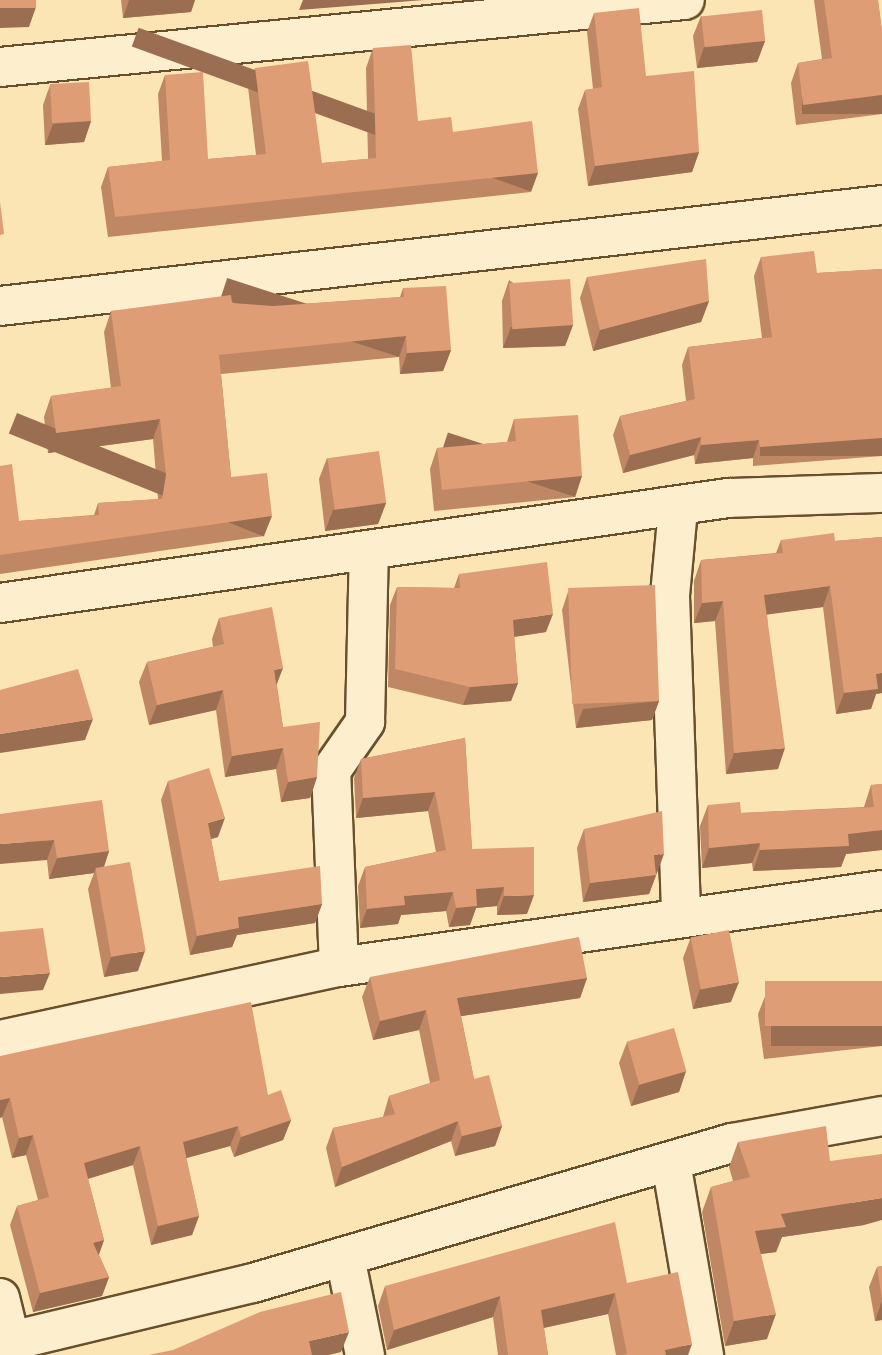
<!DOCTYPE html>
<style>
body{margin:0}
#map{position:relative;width:882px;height:1355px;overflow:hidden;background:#fce5b4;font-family:"EB Garamond",serif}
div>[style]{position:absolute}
.roads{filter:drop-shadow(2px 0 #68502d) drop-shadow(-2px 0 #68502d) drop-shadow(0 2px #68502d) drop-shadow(0 -2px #68502d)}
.minor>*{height:38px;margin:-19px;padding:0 19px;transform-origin:19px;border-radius:19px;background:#fdeece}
.wall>*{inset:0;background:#bf8764}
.shaded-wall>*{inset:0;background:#9b6e51;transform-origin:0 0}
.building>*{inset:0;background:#de9d74;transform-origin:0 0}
span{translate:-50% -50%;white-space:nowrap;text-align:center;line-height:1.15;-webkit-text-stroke:8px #fdeece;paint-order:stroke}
</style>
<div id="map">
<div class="roads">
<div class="minor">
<div style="left:0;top:67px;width:688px;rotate:-5.59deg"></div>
<div style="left:0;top:306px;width:888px;rotate:-6.53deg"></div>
<div style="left:678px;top:509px;width:87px;rotate:95.3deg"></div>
<div style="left:670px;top:596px;width:319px;rotate:88deg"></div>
<div style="left:0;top:603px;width:736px;rotate:-8.21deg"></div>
<div style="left:728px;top:498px;width:154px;rotate:-1.9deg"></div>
<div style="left:339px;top:967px;width:196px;rotate:-92.3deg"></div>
<div style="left:331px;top:771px;width:60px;rotate:-55.2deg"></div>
<div style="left:365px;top:722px;width:171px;rotate:-88.7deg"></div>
<div style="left:0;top:1040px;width:347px;rotate:-12.2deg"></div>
<div style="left:339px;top:967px;width:548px;rotate:-8.07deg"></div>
<div style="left:671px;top:1162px;width:196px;rotate:80.3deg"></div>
<div style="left:345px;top:1257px;width:100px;rotate:78.5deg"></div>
<div style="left:0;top:1298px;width:59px;rotate:76.2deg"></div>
<div style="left:11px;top:1341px;width:249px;rotate:-13.5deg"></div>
<div style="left:253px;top:1283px;width:499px;rotate:-16.3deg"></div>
<div style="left:732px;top:1143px;width:152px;rotate:-10.2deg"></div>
</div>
</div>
<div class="wall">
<div style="clip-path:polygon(121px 0,195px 0,191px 12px,123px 18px)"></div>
<div style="clip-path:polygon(814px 0,878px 0,882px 32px,882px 114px,796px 125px,791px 83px,798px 63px,822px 59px)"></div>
<div style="clip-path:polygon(594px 13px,646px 76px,699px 152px,692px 172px,588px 186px,578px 109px,585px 90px,593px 89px,587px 32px)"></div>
<div style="clip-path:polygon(701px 16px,765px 41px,757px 62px,697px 68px,693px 36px)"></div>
<div style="clip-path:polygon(373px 48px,418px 121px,453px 132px,531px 192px,108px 237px,101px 187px,108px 167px,162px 161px,158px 94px,165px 75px,208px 159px,256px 155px,248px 87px,255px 68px,322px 163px,368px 159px,366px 68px)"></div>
<div style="clip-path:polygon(50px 85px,91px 121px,84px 142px,45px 145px,43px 105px)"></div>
<div style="clip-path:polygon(761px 257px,817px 273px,882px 269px,882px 456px,753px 466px,753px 458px,695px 464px,694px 455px,623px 473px,613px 435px,620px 416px,686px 401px,682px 365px,688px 347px,762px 338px,754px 276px)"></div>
<div style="clip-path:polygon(587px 277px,709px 301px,701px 322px,593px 351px,580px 298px)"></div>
<div style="clip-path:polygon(509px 280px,573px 325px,565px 346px,503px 348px,502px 301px)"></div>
<div style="clip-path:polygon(403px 288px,451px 350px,443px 371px,400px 374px,399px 357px,221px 374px,231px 477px,264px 536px,0 574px,0 466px,19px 521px,94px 515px,98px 503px,158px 499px,153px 439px,48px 453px,44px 417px,51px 396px,111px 388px,104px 332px,111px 311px,232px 303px,273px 306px,400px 297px)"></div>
<div style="clip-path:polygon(514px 419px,575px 497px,434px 511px,430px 469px,437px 448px,507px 442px)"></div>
<div style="clip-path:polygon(327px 458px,386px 503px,378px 524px,325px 531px,319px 479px)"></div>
<div style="clip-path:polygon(882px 537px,882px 693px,876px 694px,871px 709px,836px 714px,823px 607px,767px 614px,778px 769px,726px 774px,715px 621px,694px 623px,694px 581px,701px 560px,776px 553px,781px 540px,835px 541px)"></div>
<div style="clip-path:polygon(459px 574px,546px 632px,514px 637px,518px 683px,511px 701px,463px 705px,388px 687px,390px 605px,397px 587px,454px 588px)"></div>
<div style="clip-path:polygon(568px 592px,659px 701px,652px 720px,576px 728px,562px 610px)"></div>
<div style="clip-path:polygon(219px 618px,277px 686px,283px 727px,317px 777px,310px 798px,281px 802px,276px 769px,225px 777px,216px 710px,149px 725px,139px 682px,147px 662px,213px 647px,212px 639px)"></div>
<div style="clip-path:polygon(465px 738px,472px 849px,527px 914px,497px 915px,497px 906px,476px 908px,470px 925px,449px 927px,446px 911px,401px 915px,398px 924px,360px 928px,358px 886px,365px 867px,436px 852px,428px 811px,356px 818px,354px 778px,361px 759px)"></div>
<div style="clip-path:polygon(168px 781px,218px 837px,211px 839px,219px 881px,322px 904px,315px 923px,237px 935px,232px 947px,190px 955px,161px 800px)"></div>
<div style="clip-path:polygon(882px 784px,882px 850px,846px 854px,841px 867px,753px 871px,752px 863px,702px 868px,700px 826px,708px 805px,741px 813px,864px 807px,871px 785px)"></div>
<div style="clip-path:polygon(0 814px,109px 851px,104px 867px,138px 971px,104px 977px,88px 889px,94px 873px,49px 879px,47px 860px)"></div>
<div style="clip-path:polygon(584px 829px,657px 873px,649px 894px,583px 902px,577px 848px)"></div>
<div style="clip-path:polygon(691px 937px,731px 1002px,693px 1009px,683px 958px)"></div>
<div style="clip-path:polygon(370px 977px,587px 978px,580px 998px,461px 1016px,474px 1079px,502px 1126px,495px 1146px,455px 1156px,451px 1141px,335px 1187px,326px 1148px,333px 1128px,383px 1117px,389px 1096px,430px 1083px,419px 1030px,373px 1040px,362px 997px)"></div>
<div style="clip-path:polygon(882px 981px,882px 1046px,764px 1059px,758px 1014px,766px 994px)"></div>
<div style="clip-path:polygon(627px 1042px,686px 1071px,679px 1092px,631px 1106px,619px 1063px)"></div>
<div style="clip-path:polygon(0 1056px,268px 1095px,291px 1120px,283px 1140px,234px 1157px,230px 1146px,186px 1158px,199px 1216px,192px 1235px,151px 1245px,133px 1165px,88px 1179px,104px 1240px,99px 1255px,109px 1277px,102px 1296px,33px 1312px,10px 1225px,17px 1206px,38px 1200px,26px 1155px,12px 1158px,2px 1117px,0 1118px)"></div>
<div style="clip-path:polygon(738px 1142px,830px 1161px,864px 1225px,782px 1237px,776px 1252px,761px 1254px,767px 1339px,725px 1346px,702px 1212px,711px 1187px,733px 1181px,729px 1167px)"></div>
<div style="clip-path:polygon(882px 1266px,882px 1320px,875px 1321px,869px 1287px,877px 1267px)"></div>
<div style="clip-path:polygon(627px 1283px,688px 1355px,616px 1355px,608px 1314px,544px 1328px,548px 1355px,498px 1355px,493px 1317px,387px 1350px,378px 1306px,385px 1286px)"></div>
</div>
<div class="shaded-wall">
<div style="clip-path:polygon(129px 0,195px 0,191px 12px,123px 18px)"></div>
<div style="clip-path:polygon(303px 0,424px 0,299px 10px)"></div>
<div style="clip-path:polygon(36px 7px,29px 27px,0 28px,0 8px)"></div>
<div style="clip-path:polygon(765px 41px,757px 62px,697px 68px,704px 47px)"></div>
<div style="left:882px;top:95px;width:19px;height:80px;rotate:90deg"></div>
<div style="clip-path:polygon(91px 121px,84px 142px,45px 145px,53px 124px)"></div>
<div style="clip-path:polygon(699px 152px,692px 172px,588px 186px,595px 166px)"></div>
<div style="left:538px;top:173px;width:20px;height:425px;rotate:110deg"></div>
<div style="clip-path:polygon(709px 301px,701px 322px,593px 351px,600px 330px)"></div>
<div style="clip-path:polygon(573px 325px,565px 346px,503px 348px,511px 327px)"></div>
<div style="left:406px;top:336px;width:22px;height:188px;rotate:108deg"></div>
<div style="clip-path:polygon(451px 350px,443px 371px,400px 374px,407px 353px)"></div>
<div style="clip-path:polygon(160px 419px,153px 439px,48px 453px,56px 433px)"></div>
<div style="clip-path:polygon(701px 437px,694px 455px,623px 473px,630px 455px)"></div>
<div style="left:882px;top:438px;width:18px;height:122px;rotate:90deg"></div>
<div style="clip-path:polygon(759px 440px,753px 458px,695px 464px,701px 445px)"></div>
<div style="left:582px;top:476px;width:22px;height:141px;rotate:108deg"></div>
<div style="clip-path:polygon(386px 503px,378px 524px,325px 531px,333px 510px)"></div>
<div style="left:272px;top:516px;width:22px;height:275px;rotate:112deg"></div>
<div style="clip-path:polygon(830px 586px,823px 607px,757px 616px,764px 595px)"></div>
<div style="clip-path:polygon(723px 601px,715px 621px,694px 623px,702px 603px)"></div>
<div style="clip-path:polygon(553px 614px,546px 632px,506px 638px,513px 620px)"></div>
<div style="clip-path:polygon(283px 668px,275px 689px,274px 670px)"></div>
<div style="clip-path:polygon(882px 673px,882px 693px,876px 694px,871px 709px,836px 714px,844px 693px,876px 674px)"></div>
<div style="clip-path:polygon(518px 683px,511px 701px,463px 705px,470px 687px)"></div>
<div style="clip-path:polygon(223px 690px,216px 710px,149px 725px,157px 705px)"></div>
<div style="clip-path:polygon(659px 701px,652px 720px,576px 728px,583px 709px)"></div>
<div style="clip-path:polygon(93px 719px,85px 740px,0 753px,0 734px)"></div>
<div style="clip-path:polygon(283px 748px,276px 769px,225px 777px,232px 756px)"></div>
<div style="clip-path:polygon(785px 748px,778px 769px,726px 774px,734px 753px)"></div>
<div style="clip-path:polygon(317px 777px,310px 798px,281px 802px,288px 782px)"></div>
<div style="clip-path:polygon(435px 792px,428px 811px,356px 818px,363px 798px)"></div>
<div style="clip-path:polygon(225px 818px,218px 837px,201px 842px,208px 823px)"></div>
<div style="clip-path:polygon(882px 830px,882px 850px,846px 854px,841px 867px,753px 871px,760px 850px,848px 834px)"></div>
<div style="clip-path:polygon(54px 840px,47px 860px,0 864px,0 844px)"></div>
<div style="clip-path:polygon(760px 843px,752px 863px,702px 868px,709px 848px)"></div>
<div style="clip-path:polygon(109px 851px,102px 872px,96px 868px,94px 873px,49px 879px,57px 858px)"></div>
<div style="clip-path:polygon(664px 854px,657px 873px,647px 874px,654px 855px)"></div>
<div style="clip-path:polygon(656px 875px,649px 894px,583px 902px,590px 883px)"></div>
<div style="clip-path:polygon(504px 887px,497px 906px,476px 908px,470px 925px,449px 927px,456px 908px,476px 889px)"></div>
<div style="clip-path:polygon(453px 892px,446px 911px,401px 915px,398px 924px,360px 928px,367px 909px,404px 896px)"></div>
<div style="clip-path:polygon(534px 895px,527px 914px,497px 915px,504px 896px)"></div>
<div style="clip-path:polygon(322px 904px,315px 923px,237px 935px,232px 947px,190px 955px,197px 936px,238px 917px)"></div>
<div style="clip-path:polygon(145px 951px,138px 971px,104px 977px,111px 957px)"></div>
<div style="clip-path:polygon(50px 973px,43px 990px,0 994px,0 977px)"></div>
<div style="clip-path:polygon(587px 978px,580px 998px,449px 1018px,457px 998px)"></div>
<div style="clip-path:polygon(739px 982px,731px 1002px,693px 1009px,700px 989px)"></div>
<div style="clip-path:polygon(426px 1010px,419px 1030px,373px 1040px,380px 1021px)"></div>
<div style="left:882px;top:1026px;width:20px;height:111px;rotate:90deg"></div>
<div style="clip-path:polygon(686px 1071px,679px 1092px,631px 1106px,639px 1085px)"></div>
<div style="clip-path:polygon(10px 1098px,2px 1117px,0 1118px,0 1100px)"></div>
<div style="clip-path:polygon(291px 1120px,283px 1140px,234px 1157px,241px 1137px)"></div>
<div style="clip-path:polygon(458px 1121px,451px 1141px,335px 1187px,342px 1167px)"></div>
<div style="clip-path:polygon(238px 1126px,230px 1146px,176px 1161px,183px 1142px)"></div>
<div style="clip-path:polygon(502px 1126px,495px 1146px,455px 1156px,462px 1136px)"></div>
<div style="clip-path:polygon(33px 1135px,26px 1155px,12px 1158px,19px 1138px)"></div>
<div style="clip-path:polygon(140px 1146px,133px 1165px,77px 1182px,84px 1163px)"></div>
<div style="clip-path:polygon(882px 1198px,882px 1220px,864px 1225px,782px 1237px,776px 1252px,746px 1256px,755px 1231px,781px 1214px)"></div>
<div style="clip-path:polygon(199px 1216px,192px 1235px,151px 1245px,158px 1226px)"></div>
<div style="clip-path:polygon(104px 1240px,97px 1259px,93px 1243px)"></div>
<div style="clip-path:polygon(109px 1277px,102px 1296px,33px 1312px,40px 1293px)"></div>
<div style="clip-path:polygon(615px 1293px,608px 1314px,533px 1330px,541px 1310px)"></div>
<div style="clip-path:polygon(500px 1296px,493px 1317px,387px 1350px,394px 1330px)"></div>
<div style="clip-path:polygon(882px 1301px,882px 1320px,875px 1321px)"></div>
<div style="clip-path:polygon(776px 1314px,767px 1339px,725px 1346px,734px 1321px)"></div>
<div style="clip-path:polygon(349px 1332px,341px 1352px,329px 1355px,304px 1355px,309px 1341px)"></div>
<div style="clip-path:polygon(692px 1344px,688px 1355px,663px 1355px,665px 1350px)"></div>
</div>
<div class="building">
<div style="left:0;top:0;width:36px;height:8px"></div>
<div style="clip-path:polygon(824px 0,878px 0,882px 32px,882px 95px,803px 105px,798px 63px,832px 58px)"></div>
<div style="clip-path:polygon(639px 8px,646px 76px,694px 71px,699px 152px,595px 166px,585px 90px,602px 87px,594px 13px)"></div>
<div style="left:762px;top:10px;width:31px;height:61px;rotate:84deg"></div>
<div style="clip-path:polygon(411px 45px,418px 121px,451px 117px,453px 132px,532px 121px,538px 173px,115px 217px,108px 167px,170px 160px,165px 75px,203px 72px,208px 159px,266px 154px,255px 68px,308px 61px,322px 163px,376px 158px,373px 48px)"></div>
<div style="left:89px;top:82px;width:39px;height:39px;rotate:87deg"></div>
<div style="clip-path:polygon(0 202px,4px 234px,0 235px)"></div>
<div style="clip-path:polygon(814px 251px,817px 273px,882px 269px,882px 438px,760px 447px,759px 440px,701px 445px,701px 437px,630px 455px,620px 416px,695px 399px,688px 347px,772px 337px,761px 257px)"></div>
<div style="clip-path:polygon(706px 259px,709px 301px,600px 330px,587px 277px)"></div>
<div style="left:570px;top:279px;width:46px;height:61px;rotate:86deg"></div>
<div style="clip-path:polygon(446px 286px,451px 350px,407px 353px,406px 336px,219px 355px,231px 477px,267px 473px,272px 516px,0 555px,0 466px,12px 464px,19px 521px,99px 515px,98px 503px,162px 499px,166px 475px,160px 419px,56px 433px,51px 396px,121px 386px,111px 311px,231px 295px,232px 303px,273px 306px,404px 297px,403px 288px)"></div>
<div style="clip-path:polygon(578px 415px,582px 476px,442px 490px,437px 448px,516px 441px,514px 419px)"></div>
<div style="left:379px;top:451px;width:52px;height:52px;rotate:82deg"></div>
<div style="clip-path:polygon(834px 533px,835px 541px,882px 537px,882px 673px,876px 674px,878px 689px,844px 693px,830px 586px,764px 595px,785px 748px,734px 753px,723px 601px,702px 603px,701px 560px,783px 553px,781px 540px)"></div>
<div style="clip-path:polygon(547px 562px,553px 614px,513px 620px,518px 683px,470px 687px,395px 669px,397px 587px,460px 588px,459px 574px)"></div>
<div style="left:655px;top:585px;width:116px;height:87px;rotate:88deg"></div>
<div style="clip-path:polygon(272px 607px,283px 668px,274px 670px,283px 727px,320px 722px,317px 777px,288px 782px,283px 748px,232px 756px,223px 690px,157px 705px,147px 662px,224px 644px,219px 618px)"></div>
<div style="clip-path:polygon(78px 669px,93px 719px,0 734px,0 690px)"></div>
<div style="clip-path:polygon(465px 738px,472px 849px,534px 847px,534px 895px,504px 896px,504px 887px,476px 889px,477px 906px,456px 908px,453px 892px,404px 896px,405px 905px,367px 909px,365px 867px,446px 850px,435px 792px,363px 798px,361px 759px)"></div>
<div style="clip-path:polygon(209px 768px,225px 818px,208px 823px,219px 881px,320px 866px,322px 904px,238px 917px,239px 928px,197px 936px,168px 781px)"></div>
<div style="clip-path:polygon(882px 784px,882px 830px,848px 834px,849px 846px,760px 850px,760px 843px,709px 848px,708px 805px,740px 802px,741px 813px,874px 807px,871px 785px)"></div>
<div style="clip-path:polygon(102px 800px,109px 851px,57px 858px,54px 840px,0 844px,0 814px)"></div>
<div style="clip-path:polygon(662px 811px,664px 854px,654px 855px,656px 875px,590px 883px,584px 829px)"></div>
<div style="left:130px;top:862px;width:90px;height:35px;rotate:80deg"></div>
<div style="clip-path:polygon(43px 928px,50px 973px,0 977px,0 932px)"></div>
<div style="left:729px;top:930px;width:53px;height:39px;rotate:79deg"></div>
<div style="clip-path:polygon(579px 937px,587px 978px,457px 998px,474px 1079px,489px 1075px,502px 1126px,462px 1136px,458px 1121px,342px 1167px,333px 1128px,395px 1114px,389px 1096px,440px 1080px,426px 1010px,380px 1021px,370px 977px)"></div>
<div style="left:882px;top:981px;width:45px;height:117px;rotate:90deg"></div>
<div style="clip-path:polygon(251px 1002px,268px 1095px,281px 1090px,291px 1120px,241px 1137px,238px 1126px,183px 1142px,199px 1216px,158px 1226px,140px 1146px,84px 1163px,104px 1240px,93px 1243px,109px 1277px,40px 1293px,17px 1206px,49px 1197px,33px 1135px,19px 1138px,10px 1098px,0 1100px,0 1056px)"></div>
<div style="left:674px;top:1028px;width:45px;height:49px;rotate:74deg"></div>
<div style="clip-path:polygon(826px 1126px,830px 1161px,882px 1154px,882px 1198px,781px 1214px,786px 1227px,755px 1231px,776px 1314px,734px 1321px,711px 1187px,750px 1177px,738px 1142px)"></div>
<div style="clip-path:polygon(615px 1222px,627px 1283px,678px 1272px,692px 1344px,665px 1350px,666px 1355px,623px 1355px,627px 1354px,615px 1293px,541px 1310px,548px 1355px,508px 1355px,500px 1296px,394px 1330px,385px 1286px)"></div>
<div style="clip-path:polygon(882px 1266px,882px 1300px,877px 1267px)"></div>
<div style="clip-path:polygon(341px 1292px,349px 1332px,309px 1341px,312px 1355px,148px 1355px,173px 1350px,260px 1312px)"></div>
</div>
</div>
